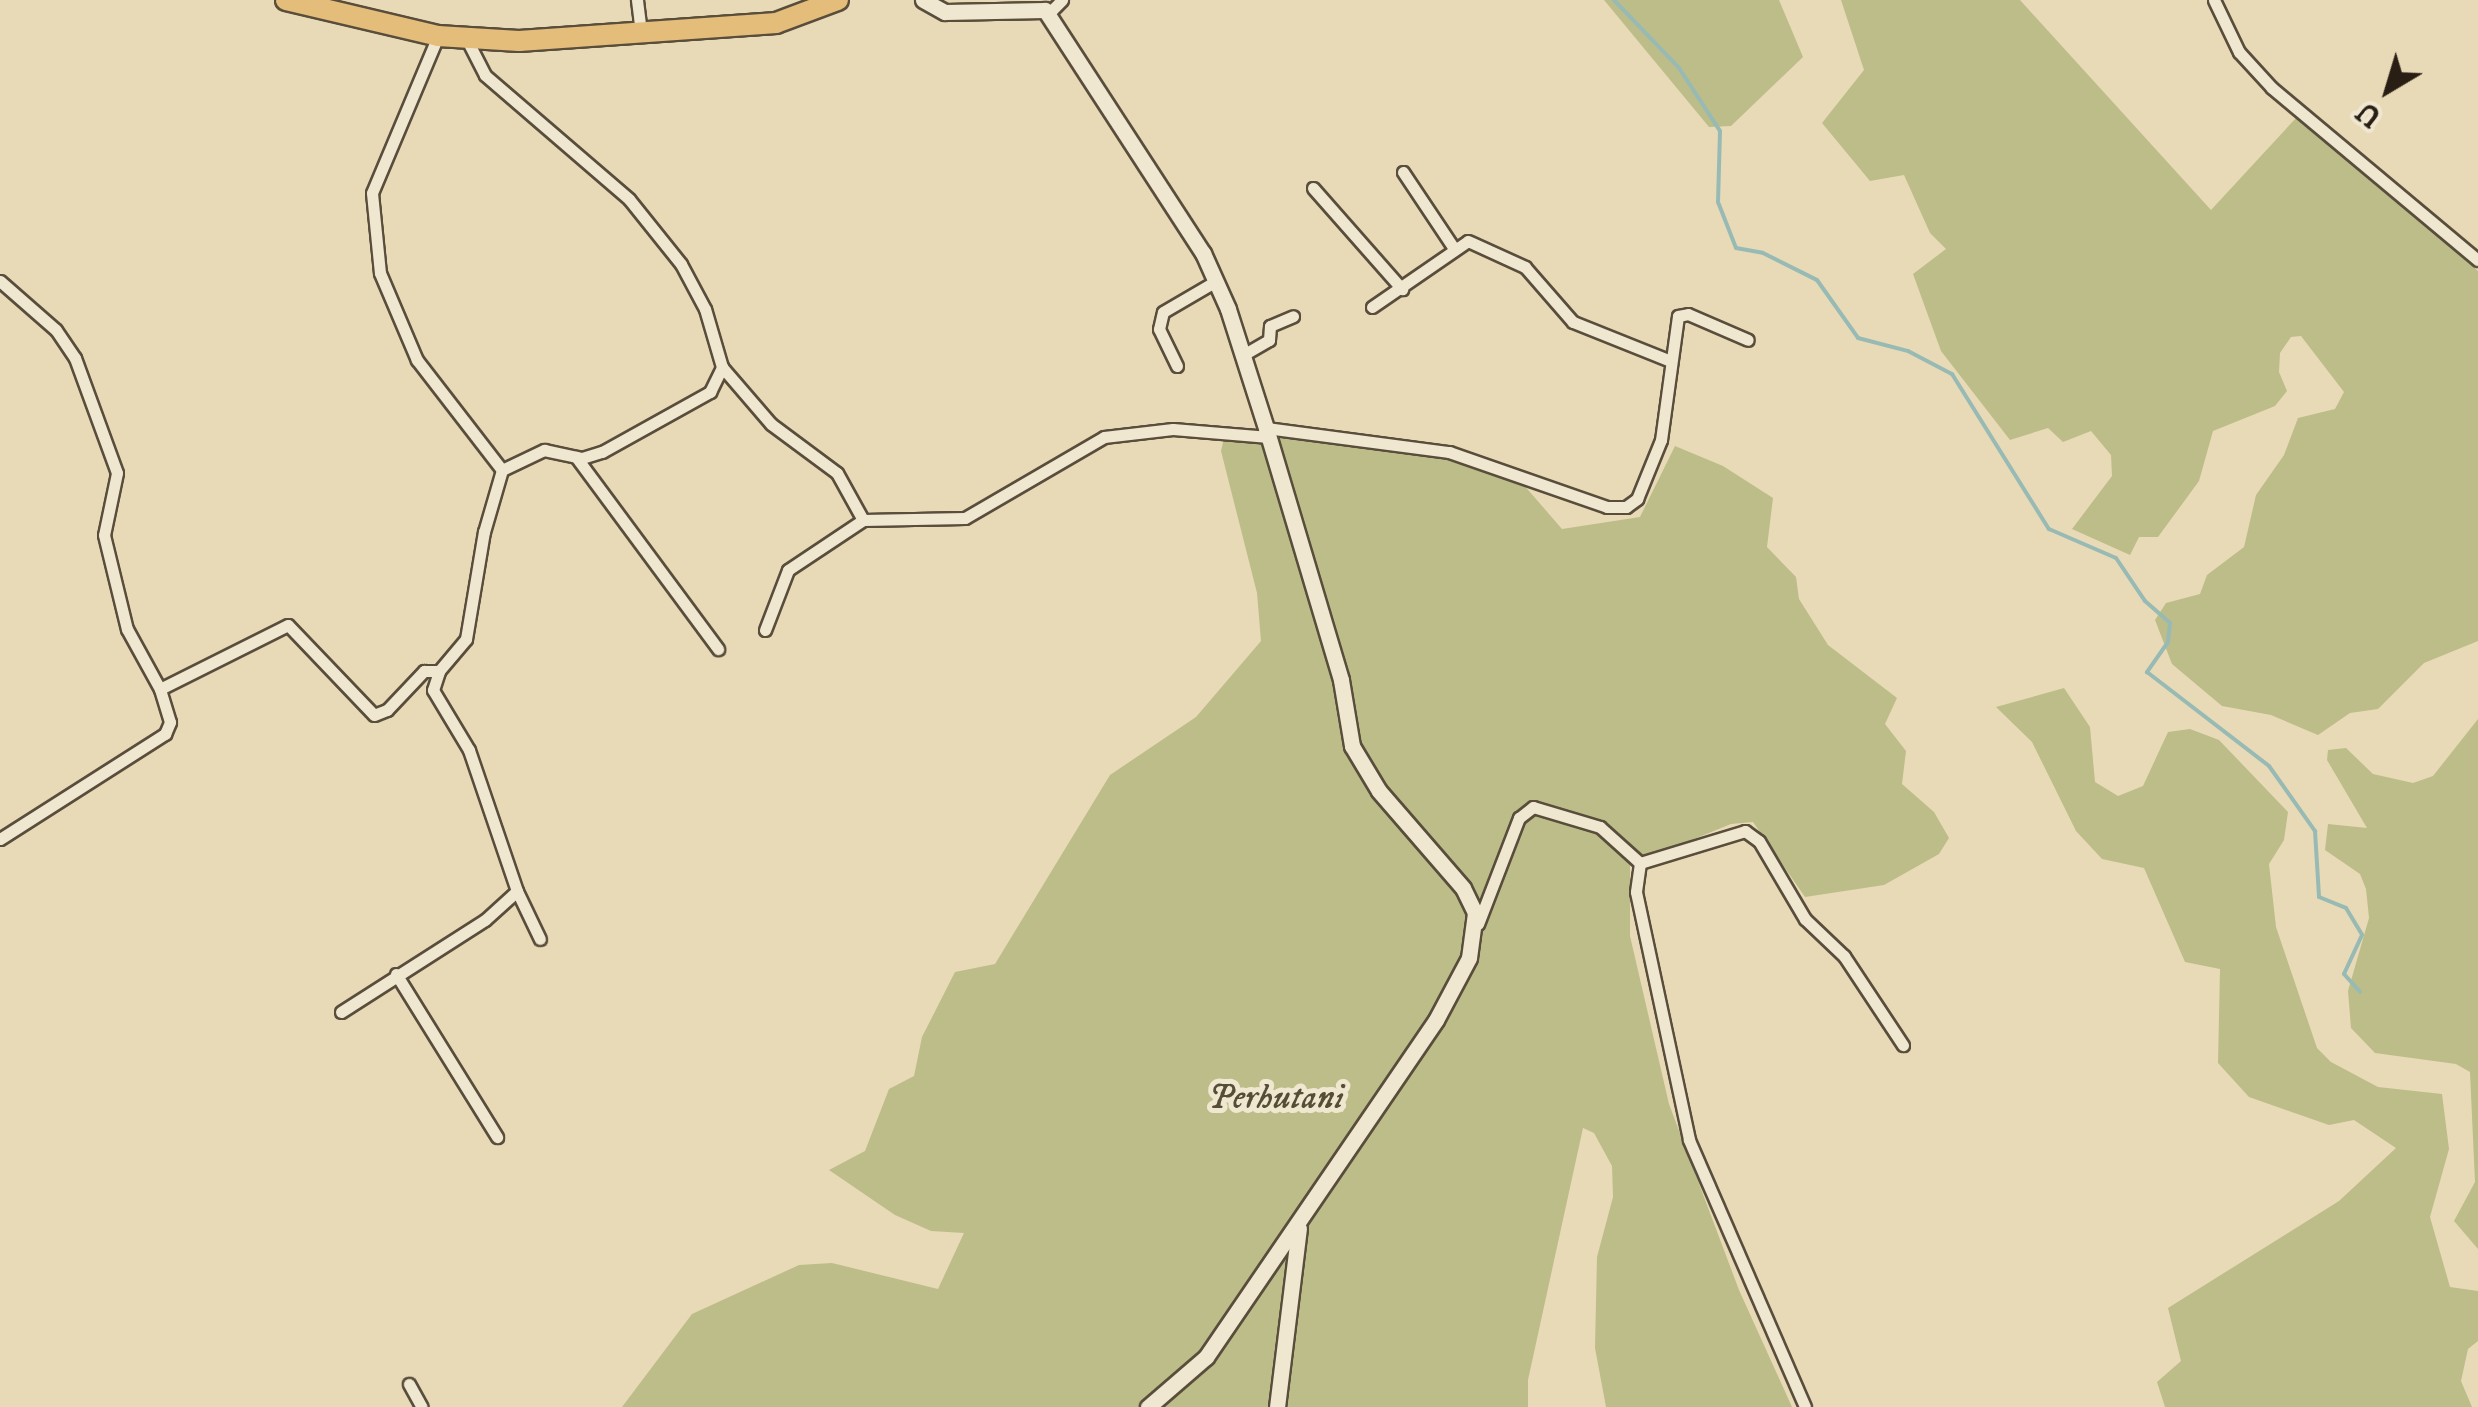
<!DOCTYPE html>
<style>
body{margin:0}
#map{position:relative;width:2478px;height:1407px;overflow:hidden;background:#e8dab6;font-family:"IM FELL DW Pica",serif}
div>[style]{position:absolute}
.green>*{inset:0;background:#bdbd89}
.stream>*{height:4px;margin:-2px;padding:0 2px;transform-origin:2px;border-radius:2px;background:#98bab4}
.roads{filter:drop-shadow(2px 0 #594d3c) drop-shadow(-2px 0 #594d3c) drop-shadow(0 2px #594d3c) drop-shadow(0 -2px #594d3c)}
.street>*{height:11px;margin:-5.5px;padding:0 5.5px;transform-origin:5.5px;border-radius:5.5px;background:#f0e7d0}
.secondary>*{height:15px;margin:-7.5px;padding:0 7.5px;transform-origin:7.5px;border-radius:7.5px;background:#f0e7d0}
.highway>*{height:20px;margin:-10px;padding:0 10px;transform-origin:10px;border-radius:10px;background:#e4bd7b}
span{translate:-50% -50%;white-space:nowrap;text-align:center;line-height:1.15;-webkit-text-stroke:10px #f0e7d0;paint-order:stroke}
.park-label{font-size:35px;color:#554e36;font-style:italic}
.north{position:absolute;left:2338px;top:40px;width:100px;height:100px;-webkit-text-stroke:8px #f0e7d0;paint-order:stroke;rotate:218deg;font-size:28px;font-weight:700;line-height:40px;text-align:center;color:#291e13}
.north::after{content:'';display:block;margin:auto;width:35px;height:45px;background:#291e13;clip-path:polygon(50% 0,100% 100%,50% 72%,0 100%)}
</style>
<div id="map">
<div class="green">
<div style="clip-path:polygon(1604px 0,1779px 0,1803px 57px,1731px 126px,1709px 127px)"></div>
<div style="clip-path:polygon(1841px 0,2020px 0,2211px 210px,2296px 118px,2478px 271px,2478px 641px,2424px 663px,2378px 709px,2350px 713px,2318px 735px,2271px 715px,2222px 706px,2172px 664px,2155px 620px,2166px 603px,2200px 594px,2207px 575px,2244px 547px,2256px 495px,2284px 455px,2298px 418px,2335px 409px,2344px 392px,2301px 336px,2291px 337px,2280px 353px,2279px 372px,2287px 391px,2275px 406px,2213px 431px,2199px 481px,2158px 537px,2139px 537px,2130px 555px,2072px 529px,2112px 476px,2111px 455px,2091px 431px,2063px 442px,2048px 428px,2010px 440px,1941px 351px,1913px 274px,1946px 249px,1930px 233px,1904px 175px,1870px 181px,1822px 123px,1864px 70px)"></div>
<div style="clip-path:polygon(1298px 437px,1427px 454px,1523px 484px,1562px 529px,1640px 517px,1675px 446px,1723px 466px,1773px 498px,1767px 547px,1796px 577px,1799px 599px,1828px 645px,1897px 698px,1885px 724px,1906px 751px,1902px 784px,1934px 812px,1949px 838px,1939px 854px,1884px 885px,1805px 897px,1753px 822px,1731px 824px,1630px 865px,1630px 936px,1669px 1104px,1739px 1290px,1792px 1407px,1606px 1407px,1595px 1348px,1597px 1257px,1613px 1197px,1612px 1166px,1594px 1133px,1583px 1128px,1528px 1380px,1528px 1407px,622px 1407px,692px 1314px,799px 1265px,832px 1263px,938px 1289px,964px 1233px,931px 1231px,895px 1215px,829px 1170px,865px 1151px,889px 1089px,914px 1076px,922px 1037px,955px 972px,995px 964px,1110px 775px,1196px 717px,1261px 641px,1257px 593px,1221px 451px,1224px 438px)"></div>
<div style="clip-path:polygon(2064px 688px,2090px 727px,2095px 782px,2118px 796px,2143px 786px,2168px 732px,2190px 729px,2219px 740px,2288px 812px,2284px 840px,2269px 864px,2276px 927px,2317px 1048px,2331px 1062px,2378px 1087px,2442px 1094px,2449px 1149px,2430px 1217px,2450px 1287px,2478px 1291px,2478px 1341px,2468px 1349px,2461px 1381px,2472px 1407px,2165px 1407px,2157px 1382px,2181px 1361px,2168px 1308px,2339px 1201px,2396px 1148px,2354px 1120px,2329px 1125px,2249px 1097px,2218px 1063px,2220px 969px,2185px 962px,2144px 868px,2102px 859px,2076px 831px,2032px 742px,1996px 707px)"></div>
<div style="clip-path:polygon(2478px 719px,2478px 1249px,2454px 1221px,2475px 1182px,2470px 1072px,2456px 1064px,2375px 1053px,2351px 1028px,2348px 991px,2369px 918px,2366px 889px,2360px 874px,2325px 850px,2328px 824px,2367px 828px,2327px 760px,2328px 750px,2346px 748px,2373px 774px,2413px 783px,2433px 776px)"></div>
</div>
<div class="stream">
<div style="left:1614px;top:0;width:94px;rotate:46.3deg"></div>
<div style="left:1679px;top:68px;width:75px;rotate:56.9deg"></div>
<div style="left:1720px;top:131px;width:71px;rotate:91.6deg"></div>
<div style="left:1718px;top:202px;width:49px;rotate:68.6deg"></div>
<div style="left:1736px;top:248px;width:27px;rotate:10deg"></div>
<div style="left:1763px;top:253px;width:60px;rotate:26.6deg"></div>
<div style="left:1817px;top:280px;width:71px;rotate:54.7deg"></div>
<div style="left:1858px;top:338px;width:52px;rotate:14.6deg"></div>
<div style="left:1908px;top:351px;width:50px;rotate:27.6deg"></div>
<div style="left:1952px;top:374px;width:183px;rotate:58deg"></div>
<div style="left:2049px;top:529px;width:73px;rotate:23.4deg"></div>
<div style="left:2116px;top:558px;width:52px;rotate:56deg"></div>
<div style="left:2145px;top:601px;width:33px;rotate:41deg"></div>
<div style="left:2170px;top:623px;width:19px;rotate:96deg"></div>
<div style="left:2168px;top:642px;width:37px;rotate:125deg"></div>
<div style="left:2147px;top:672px;width:154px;rotate:37.6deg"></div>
<div style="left:2269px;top:766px;width:80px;rotate:54.7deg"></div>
<div style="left:2315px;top:831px;width:66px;rotate:86.5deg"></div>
<div style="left:2319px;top:897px;width:29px;rotate:22deg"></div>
<div style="left:2346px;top:908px;width:31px;rotate:59deg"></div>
<div style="left:2362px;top:935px;width:43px;rotate:114.8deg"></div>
<div style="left:2344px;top:974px;width:24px;rotate:48deg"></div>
</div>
<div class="roads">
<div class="street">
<div style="left:637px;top:0;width:33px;rotate:83deg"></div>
<div style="left:2214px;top:0;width:58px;rotate:64.3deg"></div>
<div style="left:2239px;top:52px;width:49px;rotate:47.5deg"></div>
<div style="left:2272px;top:88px;width:268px;rotate:39.9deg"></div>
<div style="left:1048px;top:14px;width:20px;rotate:-45deg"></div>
<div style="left:438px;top:36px;width:170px;rotate:112.8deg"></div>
<div style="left:372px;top:193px;width:80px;rotate:84.3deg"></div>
<div style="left:380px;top:273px;width:95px;rotate:67deg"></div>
<div style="left:417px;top:360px;width:139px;rotate:52.3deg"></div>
<div style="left:1403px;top:172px;width:90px;rotate:56.3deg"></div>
<div style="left:1313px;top:188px;width:135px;rotate:48.6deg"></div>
<div style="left:0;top:281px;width:74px;rotate:41.2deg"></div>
<div style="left:56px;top:330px;width:34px;rotate:56deg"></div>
<div style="left:75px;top:358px;width:122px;rotate:69.9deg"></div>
<div style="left:117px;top:473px;width:63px;rotate:101.8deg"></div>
<div style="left:104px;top:535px;width:97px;rotate:76.3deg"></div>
<div style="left:127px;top:629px;width:68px;rotate:61.2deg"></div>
<div style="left:160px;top:689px;width:143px;rotate:-26.6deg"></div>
<div style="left:288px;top:625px;width:124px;rotate:46.3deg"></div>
<div style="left:374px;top:715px;width:14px;rotate:-21deg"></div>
<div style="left:387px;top:710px;width:54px;rotate:-46.5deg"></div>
<div style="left:424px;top:671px;width:15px"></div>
<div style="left:1372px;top:307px;width:116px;rotate:-34.5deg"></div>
<div style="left:1468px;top:241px;width:63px;rotate:24.5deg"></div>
<div style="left:1525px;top:267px;width:73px;rotate:48.9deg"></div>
<div style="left:1573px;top:322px;width:102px;rotate:21.8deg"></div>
<div style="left:1243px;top:355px;width:30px;rotate:-30deg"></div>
<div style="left:1269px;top:340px;width:14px;rotate:-86deg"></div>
<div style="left:1270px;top:326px;width:25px;rotate:-23deg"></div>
<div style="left:1177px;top:366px;width:41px;rotate:-115.9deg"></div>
<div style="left:1159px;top:329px;width:17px;rotate:-77deg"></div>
<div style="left:1163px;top:312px;width:61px;rotate:-30.3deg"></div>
<div style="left:722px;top:367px;width:75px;rotate:49.3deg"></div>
<div style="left:771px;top:424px;width:82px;rotate:36.6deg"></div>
<div style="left:837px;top:473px;width:54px;rotate:61deg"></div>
<div style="left:1266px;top:428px;width:185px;rotate:7.5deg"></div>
<div style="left:1449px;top:452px;width:167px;rotate:19.2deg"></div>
<div style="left:1607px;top:507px;width:19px"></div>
<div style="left:1626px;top:507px;width:14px;rotate:-36deg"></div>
<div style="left:1637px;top:499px;width:64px;rotate:-67.9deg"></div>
<div style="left:1661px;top:440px;width:125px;rotate:-82.2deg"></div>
<div style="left:1678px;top:316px;width:10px;rotate:-11deg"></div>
<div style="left:1688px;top:314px;width:65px;rotate:23.4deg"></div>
<div style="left:576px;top:457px;width:239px;rotate:53.5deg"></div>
<div style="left:765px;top:630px;width:64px;rotate:-69deg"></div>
<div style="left:788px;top:570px;width:90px;rotate:-33.7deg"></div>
<div style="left:863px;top:520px;width:102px;rotate:-1.1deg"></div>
<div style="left:965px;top:518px;width:161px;rotate:-30.2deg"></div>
<div style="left:1104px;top:437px;width:69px;rotate:-6.6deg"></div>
<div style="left:1173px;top:429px;width:96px;rotate:4.8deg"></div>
<div style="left:0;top:839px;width:196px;rotate:-32.5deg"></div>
<div style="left:165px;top:734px;width:13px;rotate:-67deg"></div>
<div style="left:170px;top:722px;width:34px;rotate:-107deg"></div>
<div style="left:1640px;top:863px;width:29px;rotate:98deg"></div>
<div style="left:1636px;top:892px;width:254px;rotate:77.9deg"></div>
<div style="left:1689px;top:1140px;width:291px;rotate:66.5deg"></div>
<div style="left:517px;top:891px;width:53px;rotate:64.4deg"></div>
<div style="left:1478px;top:924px;width:114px;rotate:-68.9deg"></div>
<div style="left:1519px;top:818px;width:18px;rotate:-38deg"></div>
<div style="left:1533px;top:807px;width:70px;rotate:16.6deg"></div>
<div style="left:1600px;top:827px;width:54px;rotate:42deg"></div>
<div style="left:1640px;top:863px;width:110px;rotate:-16.9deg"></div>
<div style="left:1745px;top:831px;width:17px;rotate:36deg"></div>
<div style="left:1759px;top:841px;width:91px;rotate:59.5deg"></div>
<div style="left:1805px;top:919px;width:54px;rotate:43.5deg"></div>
<div style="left:1844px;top:956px;width:107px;rotate:56.5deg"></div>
<div style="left:396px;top:974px;width:192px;rotate:58.2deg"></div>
<div style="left:341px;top:1012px;width:171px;rotate:-32.6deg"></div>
<div style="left:485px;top:920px;width:43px;rotate:-42.2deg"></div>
<div style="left:517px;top:891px;width:149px;rotate:-108.8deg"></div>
<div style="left:469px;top:750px;width:70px;rotate:-121deg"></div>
<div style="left:433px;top:690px;width:20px;rotate:-72deg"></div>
<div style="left:439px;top:671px;width:42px;rotate:-49.8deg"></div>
<div style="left:466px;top:639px;width:109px;rotate:-80.5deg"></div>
<div style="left:484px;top:532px;width:65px;rotate:-73.8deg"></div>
<div style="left:502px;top:470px;width:47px;rotate:-25.5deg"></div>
<div style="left:544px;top:450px;width:39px;rotate:12deg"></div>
<div style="left:582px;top:458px;width:21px;rotate:-17deg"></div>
<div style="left:602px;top:452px;width:124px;rotate:-29.1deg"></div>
<div style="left:710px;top:392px;width:28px;rotate:-64deg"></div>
<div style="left:722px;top:367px;width:60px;rotate:-106.3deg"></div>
<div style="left:705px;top:309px;width:51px;rotate:-118.1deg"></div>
<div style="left:681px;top:264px;width:83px;rotate:-128.7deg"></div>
<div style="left:629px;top:199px;width:190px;rotate:-139.3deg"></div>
<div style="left:485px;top:75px;width:38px;rotate:-117deg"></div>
<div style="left:409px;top:1384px;width:26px;rotate:61deg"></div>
</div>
<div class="secondary">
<div style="left:923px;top:0;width:25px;rotate:29deg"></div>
<div style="left:945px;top:12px;width:100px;rotate:-1.1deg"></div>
<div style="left:1045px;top:10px;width:290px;rotate:57deg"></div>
<div style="left:1203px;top:253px;width:61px;rotate:65.9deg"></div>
<div style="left:1228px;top:309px;width:125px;rotate:72.3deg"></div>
<div style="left:1266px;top:428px;width:263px;rotate:73.4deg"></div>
<div style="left:1341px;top:680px;width:67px;rotate:80.5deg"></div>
<div style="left:1352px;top:746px;width:52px;rotate:59deg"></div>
<div style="left:1379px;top:791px;width:128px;rotate:49.1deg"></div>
<div style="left:1463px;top:888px;width:28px;rotate:64deg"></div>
<div style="left:1475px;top:913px;width:45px;rotate:97.6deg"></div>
<div style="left:1469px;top:958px;width:70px;rotate:118deg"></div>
<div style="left:1436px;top:1020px;width:408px;rotate:124.3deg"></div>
<div style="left:1206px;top:1357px;width:77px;rotate:139.2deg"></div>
<div style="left:1277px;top:1407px;width:180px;rotate:-83deg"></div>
</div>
<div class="highway">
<div style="left:286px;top:0;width:156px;rotate:13.3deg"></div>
<div style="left:438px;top:36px;width:81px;rotate:3.5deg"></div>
<div style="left:519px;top:41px;width:258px;rotate:-4deg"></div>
<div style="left:776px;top:23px;width:66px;rotate:-20.4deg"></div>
</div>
</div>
<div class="park-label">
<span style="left:1276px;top:1098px">Perhutani</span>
</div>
<div class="north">U</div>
</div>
